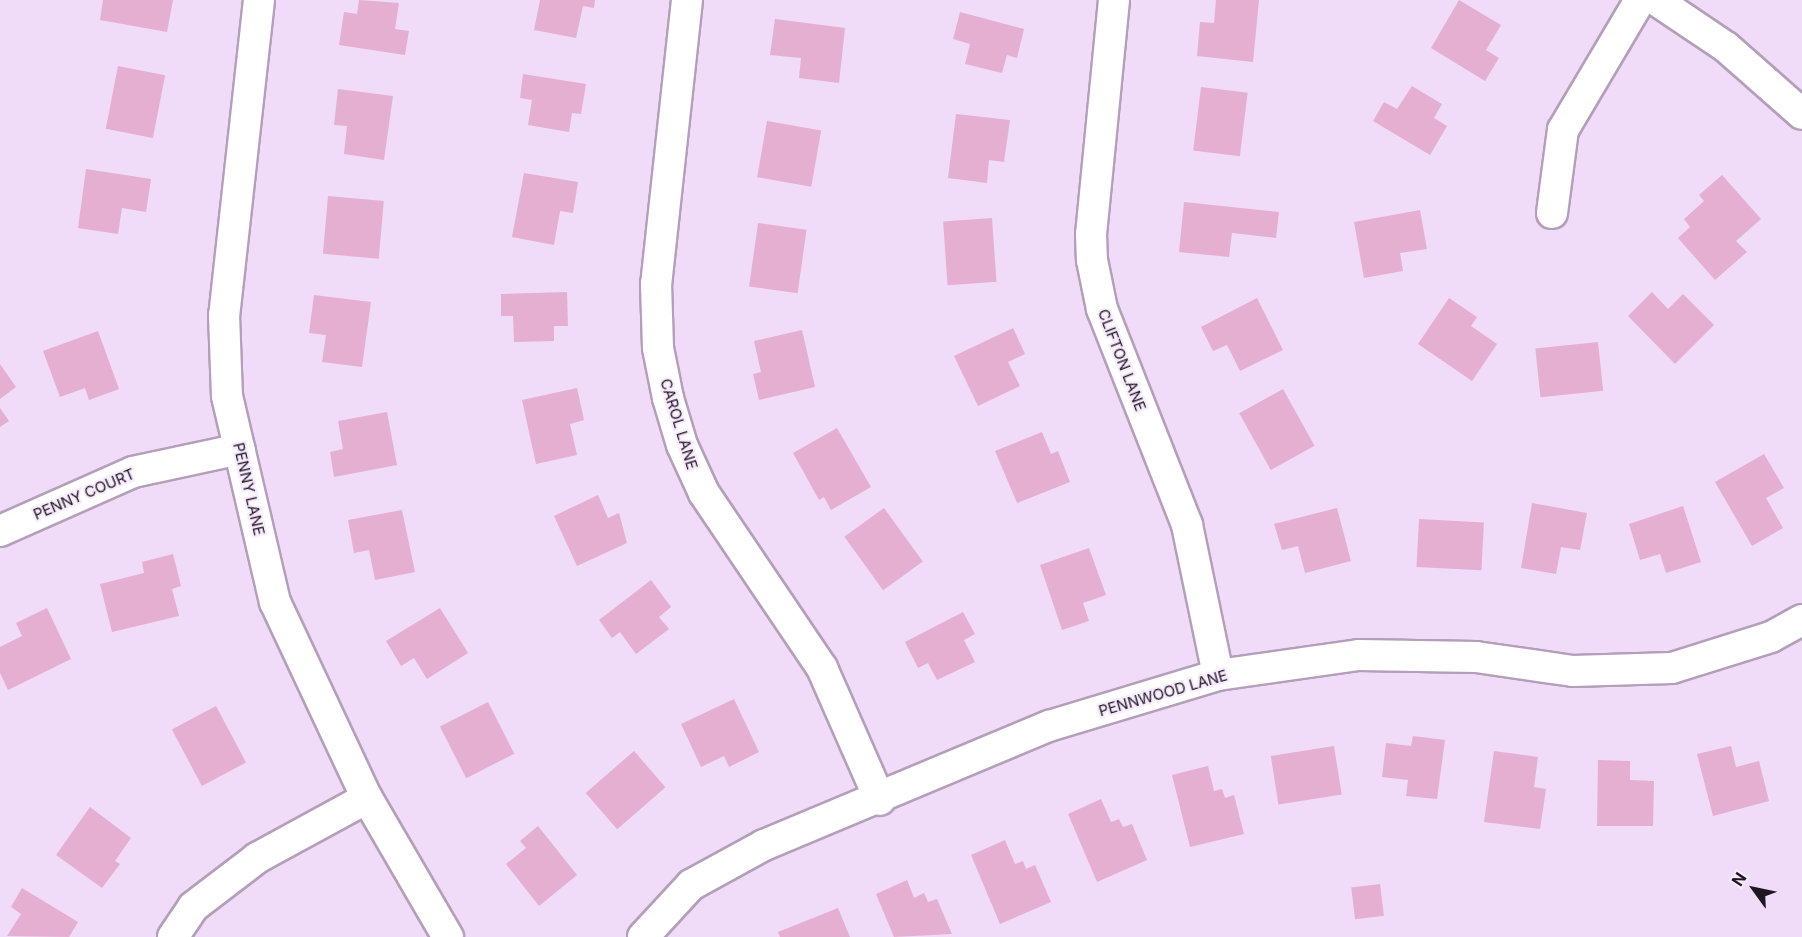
<!DOCTYPE html>
<style>
body{margin:0}
#map{position:relative;width:1802px;height:937px;overflow:hidden;background:#f0dbf8;font-family:Inter,sans-serif}
div>[style]{position:absolute}
.building>*{inset:0;background:#e5afd1;transform-origin:0 0}
.roads{filter:drop-shadow(2px 0 #b49fbb) drop-shadow(-2px 0 #b49fbb) drop-shadow(0 2px #b49fbb) drop-shadow(0 -2px #b49fbb)}
.minor>*{height:30px;margin:-15px;padding:0 15px;transform-origin:15px;border-radius:15px;background:#fff}
span{translate:-50% -50%;white-space:nowrap;text-align:center;line-height:1.15;-webkit-text-stroke:4.5px #f8ebfd;paint-order:stroke}
.street-label{font-size:15px;color:#1e1721}
.north{position:absolute;left:1724px;top:859px;width:60px;height:60px;-webkit-text-stroke:4px #f8ebfd;paint-order:stroke;rotate:303deg;font-size:16px;font-weight:700;line-height:24px;text-align:center;color:#1e1721}
.north::after{content:'';display:block;margin:auto;width:21px;height:27px;background:#1e1721;clip-path:polygon(50% 0,100% 100%,50% 72%,0 100%)}
</style>
<div id="map">
<div class="building">
<div style="clip-path:polygon(103px 0,173px 0,167px 32px,100px 20px)"></div>
<div style="clip-path:polygon(359px 0,399px 3px,395px 29px,409px 31px,405px 55px,339px 45px,344px 12px,357px 14px)"></div>
<div style="clip-path:polygon(540px 0,595px 0,594px 8px,583px 6px,576px 38px,534px 30px)"></div>
<div style="clip-path:polygon(1216px 0,1259px 0,1253px 62px,1197px 56px,1200px 22px,1214px 23px)"></div>
<div style="clip-path:polygon(1459px 0,1501px 25px,1486px 50px,1499px 58px,1485px 81px,1431px 48px)"></div>
<div style="clip-path:polygon(960px 12px,1024px 29px,1017px 58px,1007px 55px,1002px 73px,965px 64px,970px 44px,953px 39px)"></div>
<div style="clip-path:polygon(775px 19px,845px 28px,839px 83px,799px 78px,801px 58px,770px 55px)"></div>
<div style="left:118px;top:66px;width:48px;height:64px;rotate:11deg"></div>
<div style="clip-path:polygon(523px 74px,586px 84px,581px 114px,572px 113px,569px 132px,528px 125px,532px 100px,520px 98px)"></div>
<div style="clip-path:polygon(1412px 86px,1442px 104px,1434px 118px,1447px 126px,1430px 155px,1373px 121px,1384px 102px,1397px 109px)"></div>
<div style="left:1201px;top:87px;width:47px;height:64px;rotate:7deg"></div>
<div style="clip-path:polygon(338px 89px,393px 96px,384px 160px,344px 154px,347px 126px,334px 125px)"></div>
<div style="clip-path:polygon(956px 114px,1010px 120px,1004px 162px,989px 160px,987px 183px,948px 178px)"></div>
<div style="left:767px;top:121px;width:55px;height:57px;rotate:10deg"></div>
<div style="clip-path:polygon(86px 169px,151px 179px,146px 212px,122px 208px,118px 234px,78px 228px)"></div>
<div style="clip-path:polygon(524px 173px,578px 182px,573px 213px,560px 211px,554px 245px,512px 237px)"></div>
<div style="clip-path:polygon(1722px 175px,1761px 219px,1736px 241px,1747px 252px,1715px 280px,1678px 238px,1690px 227px,1684px 219px,1704px 201px,1699px 195px)"></div>
<div style="left:328px;top:196px;width:56px;height:58px;rotate:5deg"></div>
<div style="clip-path:polygon(1184px 202px,1279px 212px,1276px 238px,1232px 233px,1229px 257px,1179px 252px)"></div>
<div style="clip-path:polygon(1420px 210px,1427px 249px,1400px 253px,1403px 271px,1364px 278px,1354px 222px)"></div>
<div style="left:992px;top:218px;width:64px;height:49px;rotate:86deg"></div>
<div style="left:758px;top:223px;width:49px;height:64px;rotate:8deg"></div>
<div style="clip-path:polygon(567px 292px,568px 326px,554px 326px,554px 341px,514px 342px,513px 316px,501px 316px,501px 294px)"></div>
<div style="clip-path:polygon(1652px 292px,1668px 309px,1683px 294px,1714px 325px,1675px 364px,1628px 316px)"></div>
<div style="clip-path:polygon(314px 295px,371px 302px,362px 367px,322px 362px,326px 335px,309px 333px)"></div>
<div style="clip-path:polygon(1257px 298px,1283px 350px,1240px 371px,1227px 345px,1213px 351px,1201px 327px)"></div>
<div style="clip-path:polygon(1449px 298px,1477px 317px,1471px 326px,1497px 344px,1472px 381px,1418px 344px)"></div>
<div style="clip-path:polygon(1013px 328px,1025px 354px,1008px 362px,1020px 386px,978px 406px,954px 356px)"></div>
<div style="clip-path:polygon(802px 330px,815px 387px,759px 400px,753px 374px,761px 372px,754px 341px)"></div>
<div style="clip-path:polygon(98px 331px,119px 389px,89px 400px,85px 388px,60px 397px,43px 351px)"></div>
<div style="left:1598px;top:342px;width:49px;height:63px;rotate:84deg"></div>
<div style="clip-path:polygon(0 364px,16px 387px,0 399px)"></div>
<div style="clip-path:polygon(577px 388px,584px 420px,570px 424px,577px 455px,536px 464px,522px 400px)"></div>
<div style="left:1283px;top:389px;width:65px;height:50px;rotate:61deg"></div>
<div style="clip-path:polygon(0 408px,9px 421px,0 427px)"></div>
<div style="clip-path:polygon(387px 412px,397px 465px,334px 477px,330px 452px,343px 449px,338px 421px)"></div>
<div style="clip-path:polygon(837px 428px,871px 487px,831px 510px,824px 497px,819px 500px,793px 453px)"></div>
<div style="clip-path:polygon(1042px 432px,1051px 454px,1058px 451px,1070px 482px,1017px 503px,995px 451px)"></div>
<div style="clip-path:polygon(1764px 454px,1784px 488px,1766px 498px,1783px 528px,1752px 546px,1715px 482px)"></div>
<div style="clip-path:polygon(598px 495px,608px 518px,619px 513px,627px 543px,577px 566px,554px 516px)"></div>
<div style="clip-path:polygon(1532px 503px,1587px 513px,1580px 550px,1561px 547px,1556px 574px,1521px 568px)"></div>
<div style="clip-path:polygon(1683px 506px,1701px 562px,1666px 573px,1660px 554px,1640px 560px,1629px 524px)"></div>
<div style="left:884px;top:508px;width:66px;height:49px;rotate:54deg"></div>
<div style="clip-path:polygon(1337px 508px,1351px 561px,1305px 573px,1298px 546px,1282px 550px,1274px 524px)"></div>
<div style="clip-path:polygon(402px 510px,415px 572px,375px 580px,369px 550px,354px 553px,348px 520px)"></div>
<div style="left:1419px;top:519px;width:65px;height:48px;rotate:3deg"></div>
<div style="clip-path:polygon(1089px 548px,1106px 595px,1083px 603px,1089px 621px,1062px 630px,1040px 565px)"></div>
<div style="clip-path:polygon(173px 554px,181px 586px,172px 589px,179px 616px,112px 632px,100px 584px,144px 573px,142px 562px)"></div>
<div style="clip-path:polygon(651px 580px,671px 607px,659px 617px,669px 629px,636px 654px,620px 632px,612px 638px,599px 620px)"></div>
<div style="clip-path:polygon(47px 608px,71px 659px,8px 690px,0 673px,0 647px,22px 636px,16px 623px)"></div>
<div style="clip-path:polygon(440px 608px,468px 653px,427px 679px,414px 658px,401px 666px,386px 641px)"></div>
<div style="clip-path:polygon(963px 612px,975px 634px,964px 640px,975px 662px,937px 680px,928px 663px,918px 668px,905px 642px)"></div>
<div style="clip-path:polygon(734px 699px,759px 752px,729px 767px,724px 756px,701px 767px,681px 724px)"></div>
<div style="left:488px;top:702px;width:58px;height:54px;rotate:63deg"></div>
<div style="left:216px;top:706px;width:64px;height:50px;rotate:62deg"></div>
<div style="clip-path:polygon(1413px 736px,1445px 740px,1437px 799px,1406px 796px,1408px 780px,1382px 777px,1386px 743px,1411px 746px)"></div>
<div style="left:1334px;top:746px;width:49px;height:64px;rotate:81deg"></div>
<div style="clip-path:polygon(1731px 746px,1736px 767px,1759px 761px,1769px 801px,1713px 816px,1697px 754px)"></div>
<div style="left:634px;top:751px;width:48px;height:64px;rotate:49deg"></div>
<div style="clip-path:polygon(1494px 751px,1538px 757px,1534px 787px,1546px 789px,1540px 829px,1484px 822px)"></div>
<div style="clip-path:polygon(1598px 760px,1630px 761px,1630px 780px,1654px 781px,1653px 826px,1597px 826px)"></div>
<div style="clip-path:polygon(1208px 766px,1214px 791px,1222px 789px,1225px 798px,1234px 795px,1244px 834px,1190px 847px,1172px 775px)"></div>
<div style="clip-path:polygon(1101px 799px,1111px 822px,1119px 819px,1123px 827px,1132px 824px,1147px 860px,1097px 882px,1068px 814px)"></div>
<div style="clip-path:polygon(90px 807px,131px 838px,115px 861px,120px 864px,102px 888px,56px 855px)"></div>
<div style="clip-path:polygon(538px 826px,577px 875px,539px 906px,506px 864px,526px 848px,520px 841px)"></div>
<div style="clip-path:polygon(1005px 840px,1015px 864px,1023px 861px,1026px 869px,1035px 865px,1051px 902px,1000px 924px,971px 855px)"></div>
<div style="clip-path:polygon(907px 880px,914px 898px,924px 893px,928px 902px,937px 899px,952px 934px,894px 937px,876px 894px)"></div>
<div style="left:1380px;top:884px;width:32px;height:29px;rotate:83deg"></div>
<div style="clip-path:polygon(22px 888px,78px 922px,69px 937px,7px 936px,21px 914px,11px 907px)"></div>
<div style="clip-path:polygon(838px 908px,850px 937px,780px 937px,778px 932px)"></div>
</div>
<div class="roads">
<div class="minor">
<div style="left:259px;top:0;width:317px;rotate:96.3deg"></div>
<div style="left:224px;top:315px;width:81px;rotate:87.9deg"></div>
<div style="left:227px;top:396px;width:212px;rotate:76.9deg"></div>
<div style="left:275px;top:602px;width:217px;rotate:64.9deg"></div>
<div style="left:367px;top:798px;width:161px;rotate:59.8deg"></div>
<div style="left:687px;top:0;width:286px;rotate:96.2deg"></div>
<div style="left:656px;top:284px;width:64px;rotate:88.2deg"></div>
<div style="left:658px;top:348px;width:51px;rotate:78.7deg"></div>
<div style="left:668px;top:398px;width:49px;rotate:73.4deg"></div>
<div style="left:682px;top:445px;width:53px;rotate:65.4deg"></div>
<div style="left:704px;top:493px;width:211px;rotate:56deg"></div>
<div style="left:822px;top:668px;width:144px;rotate:66.3deg"></div>
<div style="left:1114px;top:0;width:235px;rotate:95.6deg"></div>
<div style="left:1091px;top:234px;width:26px;rotate:88deg"></div>
<div style="left:1092px;top:260px;width:50px;rotate:78.5deg"></div>
<div style="left:1102px;top:309px;width:232px;rotate:68.5deg"></div>
<div style="left:1187px;top:525px;width:153px;rotate:78.3deg"></div>
<div style="left:1656px;top:0;width:84px;rotate:33.9deg"></div>
<div style="left:1726px;top:47px;width:101px;rotate:41.4deg"></div>
<div style="left:1552px;top:213px;width:84px;rotate:-82.5deg"></div>
<div style="left:1563px;top:130px;width:151px;rotate:-59.4deg"></div>
<div style="left:0;top:531px;width:145px;rotate:-23.9deg"></div>
<div style="left:133px;top:472px;width:109px;rotate:-12.1deg"></div>
<div style="left:173px;top:937px;width:36px;rotate:-56deg"></div>
<div style="left:193px;top:907px;width:81px;rotate:-37.4deg"></div>
<div style="left:257px;top:858px;width:125px;rotate:-28.6deg"></div>
<div style="left:643px;top:937px;width:71px;rotate:-47.3deg"></div>
<div style="left:691px;top:885px;width:83px;rotate:-28.7deg"></div>
<div style="left:764px;top:845px;width:309px;rotate:-22.7deg"></div>
<div style="left:1049px;top:726px;width:177px;rotate:-16.8deg"></div>
<div style="left:1218px;top:675px;width:142px;rotate:-8.1deg"></div>
<div style="left:1359px;top:655px;width:117px;rotate:1deg"></div>
<div style="left:1476px;top:657px;width:98px;rotate:8.2deg"></div>
<div style="left:1573px;top:671px;width:99px;rotate:-1.7deg"></div>
<div style="left:1672px;top:668px;width:104px;rotate:-17.4deg"></div>
<div style="left:1771px;top:637px;width:35px;rotate:-29deg"></div>
</div>
</div>
<div class="street-label">
<span style="left:1122px;top:360px;rotate:69deg">CLIFTON LANE</span>
<span style="left:679px;top:424px;rotate:73deg">CAROL LANE</span>
<span style="left:249px;top:489px;rotate:77deg">PENNY LANE</span>
<span style="left:84px;top:494px;rotate:-23deg">PENNY COURT</span>
<span style="left:1163px;top:693px;rotate:-16deg">PENNWOOD LANE</span>
</div>
<div class="north">N</div>
</div>
